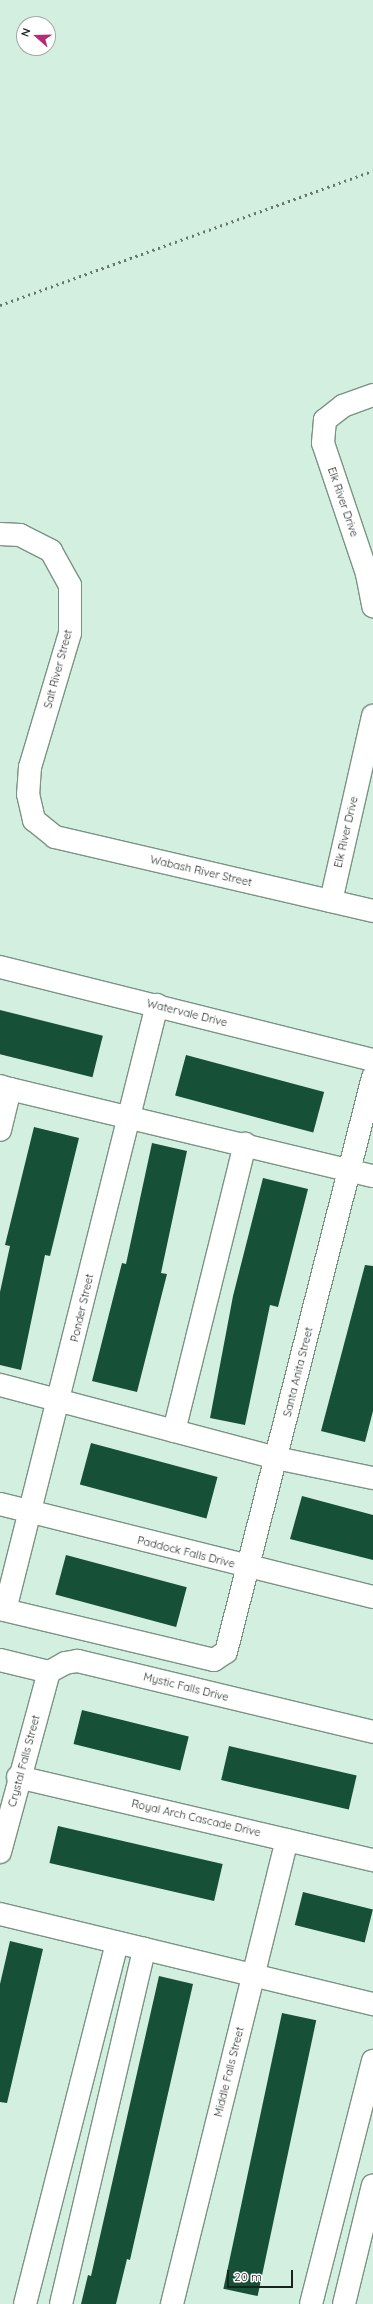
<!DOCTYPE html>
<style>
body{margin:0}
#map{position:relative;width:373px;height:2304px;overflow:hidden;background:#d3efe0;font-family:Quicksand,sans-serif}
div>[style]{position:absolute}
.building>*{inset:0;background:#155037;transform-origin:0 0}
.roads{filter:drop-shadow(1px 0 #7a9385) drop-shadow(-1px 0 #7a9385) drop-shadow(0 1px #7a9385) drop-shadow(0 -1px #7a9385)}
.minor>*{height:22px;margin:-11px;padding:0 11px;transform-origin:11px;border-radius:11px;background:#fff}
.rail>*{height:3px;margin-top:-1.5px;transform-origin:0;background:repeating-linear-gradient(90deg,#65776e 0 2px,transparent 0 6px)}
span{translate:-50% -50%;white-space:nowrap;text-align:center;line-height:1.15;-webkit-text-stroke:4px #fff;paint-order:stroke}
.street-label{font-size:11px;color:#19231e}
.north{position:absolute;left:16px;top:16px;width:40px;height:40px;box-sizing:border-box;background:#fff;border:1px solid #a3a7a5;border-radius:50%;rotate:290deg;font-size:11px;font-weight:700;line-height:16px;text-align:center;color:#19231e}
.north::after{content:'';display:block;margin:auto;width:14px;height:18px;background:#b12d74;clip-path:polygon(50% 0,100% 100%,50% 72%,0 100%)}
.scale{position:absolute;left:227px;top:2270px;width:66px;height:18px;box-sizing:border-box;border:2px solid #19231e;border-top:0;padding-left:5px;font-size:12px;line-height:14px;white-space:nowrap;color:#19231e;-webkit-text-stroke:3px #fff;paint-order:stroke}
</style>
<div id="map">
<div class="building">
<div style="left:0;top:1010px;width:106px;height:43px;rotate:14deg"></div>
<div style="left:186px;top:1055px;width:143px;height:42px;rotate:15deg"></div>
<div style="clip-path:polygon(34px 1127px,79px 1138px,50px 1256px,45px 1255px,21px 1370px,0 1365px,0 1292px,10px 1246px,5px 1245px)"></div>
<div style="clip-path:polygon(152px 1143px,187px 1151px,161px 1273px,167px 1274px,137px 1392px,92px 1381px,122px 1263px,126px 1264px)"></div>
<div style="clip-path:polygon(263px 1178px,308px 1189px,278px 1307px,270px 1305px,245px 1425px,210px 1418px,233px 1296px)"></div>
<div style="clip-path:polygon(365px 1265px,373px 1266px,373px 1411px,365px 1442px,321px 1431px)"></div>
<div style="left:91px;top:1443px;width:131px;height:43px;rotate:15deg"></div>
<div style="clip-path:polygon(302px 1496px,373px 1515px,373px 1560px,290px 1539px)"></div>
<div style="left:66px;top:1555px;width:125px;height:41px;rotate:15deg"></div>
<div style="left:82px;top:1710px;width:110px;height:35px;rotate:14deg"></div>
<div style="left:229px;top:1746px;width:131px;height:35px;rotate:13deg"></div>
<div style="left:58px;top:1826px;width:169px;height:38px;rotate:13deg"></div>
<div style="left:303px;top:1892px;width:72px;height:34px;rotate:14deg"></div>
<div style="clip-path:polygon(10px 1941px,43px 1949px,7px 2103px,0 2102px,0 1984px)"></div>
<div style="clip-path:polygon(159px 1976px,193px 1984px,130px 2260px,127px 2259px,116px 2304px,81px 2304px,88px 2275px,91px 2276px)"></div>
<div style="left:282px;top:2013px;width:35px;height:282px;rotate:12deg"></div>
</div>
<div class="roads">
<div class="minor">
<div style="left:373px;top:395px;width:32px;rotate:160deg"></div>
<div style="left:343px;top:406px;width:23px;rotate:142deg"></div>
<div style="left:325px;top:420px;width:23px;rotate:95deg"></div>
<div style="left:323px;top:443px;width:138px;rotate:71.4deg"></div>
<div style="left:367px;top:574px;width:33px;rotate:79deg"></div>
<div style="left:0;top:534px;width:20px;rotate:3deg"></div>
<div style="left:20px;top:535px;width:35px;rotate:27deg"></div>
<div style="left:51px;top:551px;width:39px;rotate:61deg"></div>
<div style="left:70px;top:585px;width:48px;rotate:90deg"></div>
<div style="left:70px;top:633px;width:140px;rotate:106.6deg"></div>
<div style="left:30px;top:767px;width:27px;rotate:94deg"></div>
<div style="left:28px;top:794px;width:27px;rotate:77deg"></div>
<div style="left:34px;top:820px;width:27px;rotate:39deg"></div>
<div style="left:55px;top:837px;width:326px;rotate:13.1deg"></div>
<div style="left:331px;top:901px;width:190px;rotate:-77.2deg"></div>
<div style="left:0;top:967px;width:384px;rotate:14deg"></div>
<div style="left:0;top:1086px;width:10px;rotate:17deg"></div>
<div style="left:10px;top:1089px;width:42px;rotate:103.7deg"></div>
<div style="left:10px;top:1089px;width:373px;rotate:13.5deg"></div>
<div style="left:0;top:1385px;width:285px;rotate:14.8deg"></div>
<div style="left:276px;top:1458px;width:99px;rotate:11.7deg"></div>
<div style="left:174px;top:1431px;width:296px;rotate:-76.1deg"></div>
<div style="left:0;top:1504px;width:384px;rotate:14deg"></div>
<div style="left:0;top:1609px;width:220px;rotate:13.4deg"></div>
<div style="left:214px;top:1660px;width:14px;rotate:-34deg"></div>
<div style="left:226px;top:1652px;width:593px;rotate:-75.66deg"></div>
<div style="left:5px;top:1610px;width:624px;rotate:-75.9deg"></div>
<div style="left:0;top:1660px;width:50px;rotate:13.8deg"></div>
<div style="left:49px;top:1672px;width:18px;rotate:-29deg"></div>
<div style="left:65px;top:1663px;width:13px;rotate:-9deg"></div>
<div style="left:78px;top:1661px;width:303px;rotate:13.5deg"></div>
<div style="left:18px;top:1777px;width:365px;rotate:13.2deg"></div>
<div style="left:0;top:1852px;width:187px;rotate:-74.8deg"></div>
<div style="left:0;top:1914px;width:384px;rotate:13.6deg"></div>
<div style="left:25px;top:2304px;width:373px;rotate:-75.7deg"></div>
<div style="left:61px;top:2304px;width:365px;rotate:-76.8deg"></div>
<div style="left:172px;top:2304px;width:478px;rotate:-76.1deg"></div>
<div style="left:311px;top:2304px;width:251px;rotate:-75.7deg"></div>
<div style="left:344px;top:2304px;width:122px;rotate:-76.3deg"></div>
</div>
</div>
<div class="rail">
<div style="left:0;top:305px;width:396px;rotate:-19.8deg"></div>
</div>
<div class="street-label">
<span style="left:343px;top:502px;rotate:71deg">Elk River Drive</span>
<span style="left:58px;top:669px;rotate:-75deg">Salt River Street</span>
<span style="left:346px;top:832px;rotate:-77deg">Elk River Drive</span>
<span style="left:201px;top:871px;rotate:13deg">Wabash River Street</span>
<span style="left:187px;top:1013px;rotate:14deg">Watervale Drive</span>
<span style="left:82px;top:1308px;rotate:-77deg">Ponder Street</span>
<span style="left:298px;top:1372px;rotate:-76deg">Santa Anita Street</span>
<span style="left:186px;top:1552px;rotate:14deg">Paddock Falls Drive</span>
<span style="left:186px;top:1687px;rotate:14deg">Mystic Falls Drive</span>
<span style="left:24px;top:1761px;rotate:-75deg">Crystal Falls Street</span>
<span style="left:196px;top:1818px;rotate:13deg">Royal Arch Cascade Drive</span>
<span style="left:229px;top:2072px;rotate:-76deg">Middle Falls Street</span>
</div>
<div class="north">N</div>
<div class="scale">20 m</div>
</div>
